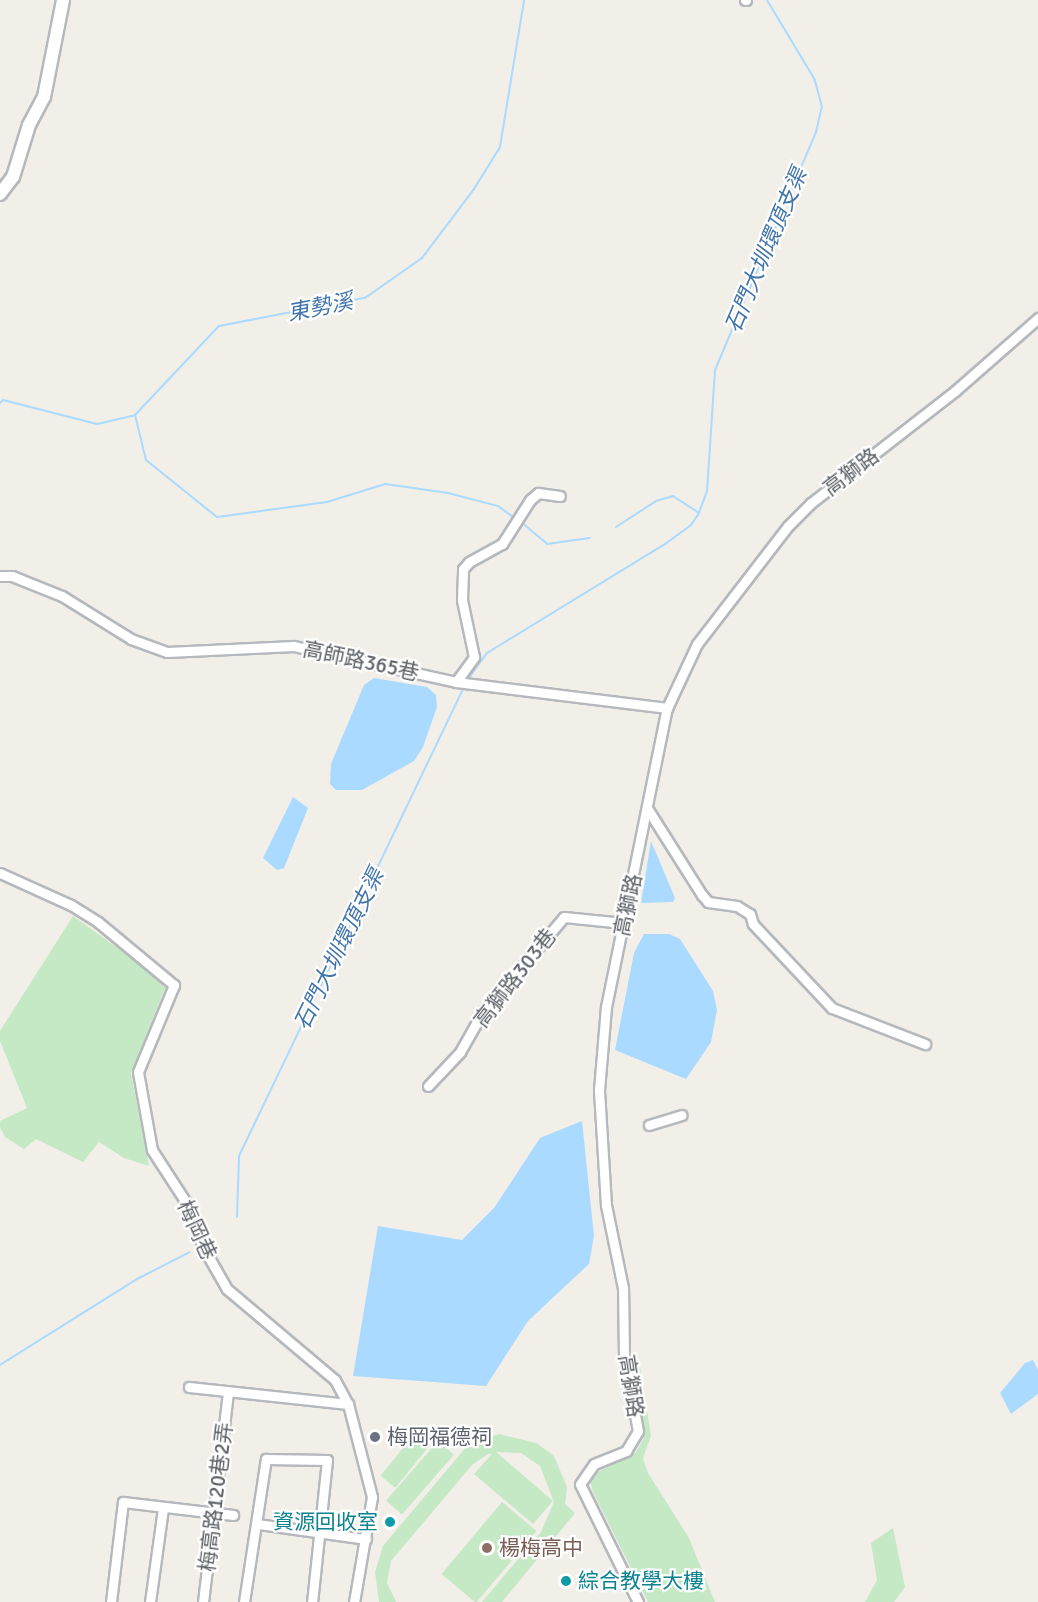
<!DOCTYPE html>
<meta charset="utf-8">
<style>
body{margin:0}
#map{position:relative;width:1038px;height:1602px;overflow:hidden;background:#f1efe8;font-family:Signika,"Noto Sans TC",sans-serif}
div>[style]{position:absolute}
.green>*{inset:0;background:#c5e8c5;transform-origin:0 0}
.water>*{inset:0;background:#aadaff}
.stream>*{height:2px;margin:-1px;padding:0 1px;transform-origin:1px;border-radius:1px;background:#aadaff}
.roads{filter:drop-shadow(2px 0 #b5b8bc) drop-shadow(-2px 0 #b5b8bc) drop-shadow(0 2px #b5b8bc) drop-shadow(0 -2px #b5b8bc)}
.street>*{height:9px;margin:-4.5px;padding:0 4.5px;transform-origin:4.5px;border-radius:4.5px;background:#fff}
.secondary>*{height:12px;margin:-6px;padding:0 6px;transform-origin:6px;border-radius:6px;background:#fff}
.dots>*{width:16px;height:16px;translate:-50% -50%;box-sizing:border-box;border:3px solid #fff;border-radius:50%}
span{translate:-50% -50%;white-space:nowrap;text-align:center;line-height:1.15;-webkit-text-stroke:4.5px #fff;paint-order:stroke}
.street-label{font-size:21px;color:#5f6368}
.worship-label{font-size:21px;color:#5b616d}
.left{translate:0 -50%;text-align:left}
.culture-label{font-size:21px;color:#0d838f}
.right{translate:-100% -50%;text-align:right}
.education-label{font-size:21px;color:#785e54}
.water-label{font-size:22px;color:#4174aa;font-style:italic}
</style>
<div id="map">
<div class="green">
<div style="clip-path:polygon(73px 916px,144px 967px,165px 988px,131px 1073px,149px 1166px,124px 1158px,99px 1142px,83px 1162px,36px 1139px,24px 1149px,5px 1137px,0 1127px,0 1121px,27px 1108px,0 1041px,0 1031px)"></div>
<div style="clip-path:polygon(640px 1367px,651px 1436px,643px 1458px,648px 1473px,689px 1538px,715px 1602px,648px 1602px,593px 1492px,590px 1480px,596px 1473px,636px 1452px,644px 1438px,634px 1371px)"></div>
<div style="clip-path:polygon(499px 1434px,536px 1443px,554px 1456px,567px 1487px,565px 1504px,575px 1513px,502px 1602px,482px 1602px,541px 1532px,554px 1502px,540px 1466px,521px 1453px,496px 1452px,553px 1501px,533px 1524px,474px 1474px,492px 1454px,488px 1454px,472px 1465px,391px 1561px,387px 1583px,396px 1602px,379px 1602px,375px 1572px,383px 1546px,467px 1446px)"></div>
<div style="left:412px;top:1437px;width:19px;height:50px;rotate:39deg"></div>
<div style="left:438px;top:1441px;width:21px;height:79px;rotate:41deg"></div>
<div style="left:502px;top:1502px;width:45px;height:94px;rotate:40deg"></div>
<div style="clip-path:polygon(893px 1528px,905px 1587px,894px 1602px,865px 1602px,877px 1580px,871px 1543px)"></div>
</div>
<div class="water">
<div style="clip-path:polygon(374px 678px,427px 687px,436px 695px,437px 707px,423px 747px,414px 761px,362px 790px,336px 790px,330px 784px,331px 764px,364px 685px)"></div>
<div style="clip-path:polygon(293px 797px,308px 808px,284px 868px,277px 870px,263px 858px)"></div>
<div style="clip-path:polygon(651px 841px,675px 898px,673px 902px,641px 903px)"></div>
<div style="clip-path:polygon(644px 934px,669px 934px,680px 939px,713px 991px,717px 1010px,711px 1042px,686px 1079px,615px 1050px,634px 953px)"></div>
<div style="clip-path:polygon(582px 1121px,594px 1236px,589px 1264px,528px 1321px,486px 1386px,353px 1376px,378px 1226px,462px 1240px,494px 1208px,540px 1138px)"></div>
<div style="clip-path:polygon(1033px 1360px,1038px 1370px,1038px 1394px,1011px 1414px,1000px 1393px,1025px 1363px)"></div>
</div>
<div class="stream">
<div style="left:0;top:403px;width:4px;rotate:-45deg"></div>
<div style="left:3px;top:400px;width:97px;rotate:14.3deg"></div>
<div style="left:97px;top:424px;width:39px;rotate:-13deg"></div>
<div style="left:135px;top:415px;width:122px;rotate:-46.7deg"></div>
<div style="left:219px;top:326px;width:149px;rotate:-10.9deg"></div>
<div style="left:365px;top:298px;width:70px;rotate:-35.1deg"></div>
<div style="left:422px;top:258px;width:86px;rotate:-53deg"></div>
<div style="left:474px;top:189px;width:49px;rotate:-58.2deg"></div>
<div style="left:500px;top:147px;width:149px;rotate:-80.7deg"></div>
<div style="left:135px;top:415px;width:46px;rotate:76.3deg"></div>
<div style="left:146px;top:460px;width:91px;rotate:38.8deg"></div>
<div style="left:217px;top:517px;width:111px;rotate:-7.8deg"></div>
<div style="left:327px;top:502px;width:61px;rotate:-17.2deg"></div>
<div style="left:385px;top:484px;width:64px;rotate:8.1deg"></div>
<div style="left:448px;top:493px;width:52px;rotate:14.6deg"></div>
<div style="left:498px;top:506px;width:22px;rotate:36deg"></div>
<div style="left:521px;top:522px;width:34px;rotate:40deg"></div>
<div style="left:547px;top:544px;width:43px;rotate:-7.9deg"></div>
<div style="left:616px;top:527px;width:48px;rotate:-33deg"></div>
<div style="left:656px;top:501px;width:18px;rotate:-16deg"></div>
<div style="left:673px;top:496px;width:31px;rotate:33deg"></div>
<div style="left:468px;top:679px;width:32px;rotate:-54deg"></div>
<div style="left:487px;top:653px;width:209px;rotate:-31.5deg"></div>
<div style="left:665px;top:544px;width:32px;rotate:-36deg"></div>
<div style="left:691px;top:525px;width:14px;rotate:-56deg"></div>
<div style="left:699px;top:513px;width:23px;rotate:-70deg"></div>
<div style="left:707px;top:491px;width:121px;rotate:-86.2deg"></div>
<div style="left:715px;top:370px;width:259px;rotate:-67deg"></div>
<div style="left:816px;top:132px;width:26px;rotate:-77deg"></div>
<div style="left:822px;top:107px;width:28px;rotate:-105deg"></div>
<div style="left:815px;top:80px;width:93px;rotate:-121deg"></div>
<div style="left:237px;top:1217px;width:61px;rotate:-88.1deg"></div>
<div style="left:239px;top:1156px;width:520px;rotate:-64.37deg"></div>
<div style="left:0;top:1365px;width:162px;rotate:-32.1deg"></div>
<div style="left:137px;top:1279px;width:59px;rotate:-27deg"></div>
</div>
<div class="roads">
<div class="street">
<div style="left:745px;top:0;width:1px"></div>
<div style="left:0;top:576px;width:12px"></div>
<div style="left:12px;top:576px;width:54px;rotate:21.8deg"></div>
<div style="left:62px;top:596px;width:81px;rotate:31.9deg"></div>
<div style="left:131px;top:639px;width:38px;rotate:20deg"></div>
<div style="left:167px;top:652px;width:127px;rotate:-2.7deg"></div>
<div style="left:294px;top:646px;width:166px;rotate:12.5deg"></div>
<div style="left:456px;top:682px;width:213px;rotate:7deg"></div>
<div style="left:456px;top:682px;width:31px;rotate:-54deg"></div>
<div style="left:474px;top:657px;width:58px;rotate:-101.9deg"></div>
<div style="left:462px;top:600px;width:31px;rotate:-88deg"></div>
<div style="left:463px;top:569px;width:9px;rotate:-49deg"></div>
<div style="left:469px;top:562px;width:38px;rotate:-29deg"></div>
<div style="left:502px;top:544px;width:52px;rotate:-57.5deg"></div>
<div style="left:530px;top:500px;width:11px;rotate:-41deg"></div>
<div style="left:538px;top:493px;width:22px;rotate:8deg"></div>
<div style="left:647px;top:808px;width:103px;rotate:57.7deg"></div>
<div style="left:702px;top:895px;width:9px;rotate:49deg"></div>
<div style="left:708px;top:902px;width:29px;rotate:8deg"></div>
<div style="left:737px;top:906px;width:15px;rotate:32deg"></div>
<div style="left:750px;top:914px;width:10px;rotate:73deg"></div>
<div style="left:753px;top:924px;width:115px;rotate:46.8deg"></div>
<div style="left:832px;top:1008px;width:100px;rotate:21.2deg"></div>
<div style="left:0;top:873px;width:78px;rotate:24.3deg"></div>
<div style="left:71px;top:905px;width:32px;rotate:32deg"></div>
<div style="left:98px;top:922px;width:99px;rotate:39.7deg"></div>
<div style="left:174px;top:985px;width:94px;rotate:112.5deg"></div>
<div style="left:138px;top:1072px;width:79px;rotate:79.8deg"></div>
<div style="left:152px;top:1150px;width:72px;rotate:57deg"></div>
<div style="left:191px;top:1210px;width:39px;rotate:72deg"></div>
<div style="left:203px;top:1247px;width:48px;rotate:60.3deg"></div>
<div style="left:227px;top:1289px;width:141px;rotate:40.1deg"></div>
<div style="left:335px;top:1380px;width:27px;rotate:62deg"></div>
<div style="left:348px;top:1404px;width:96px;rotate:75.5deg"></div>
<div style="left:372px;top:1497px;width:107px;rotate:99.7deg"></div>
<div style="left:428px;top:1086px;width:47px;rotate:-46.7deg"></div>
<div style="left:460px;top:1052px;width:45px;rotate:-60.6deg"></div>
<div style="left:482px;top:1013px;width:126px;rotate:-49.5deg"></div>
<div style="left:564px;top:917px;width:60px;rotate:5.7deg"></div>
<div style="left:649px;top:1125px;width:34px;rotate:-17deg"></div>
<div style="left:189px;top:1387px;width:160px;rotate:6.1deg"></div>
<div style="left:258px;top:1524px;width:109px;rotate:7.9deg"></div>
<div style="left:111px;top:1602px;width:101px;rotate:-83.2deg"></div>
<div style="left:123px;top:1502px;width:111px;rotate:6.7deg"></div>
<div style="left:150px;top:1602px;width:95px;rotate:-82.1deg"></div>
<div style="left:203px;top:1602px;width:211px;rotate:-83.2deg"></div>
<div style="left:244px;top:1602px;width:145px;rotate:-81.3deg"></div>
<div style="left:266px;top:1459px;width:61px;rotate:0.9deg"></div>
<div style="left:327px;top:1460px;width:143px;rotate:96deg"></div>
<div style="left:638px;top:1602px;width:131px;rotate:-116.2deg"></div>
<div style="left:580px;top:1484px;width:24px;rotate:-55deg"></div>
<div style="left:594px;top:1464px;width:35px;rotate:-22deg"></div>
<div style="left:626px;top:1451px;width:23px;rotate:-59deg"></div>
<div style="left:638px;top:1431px;width:76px;rotate:-100.6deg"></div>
<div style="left:624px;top:1356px;width:68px;rotate:-90.8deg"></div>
<div style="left:623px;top:1288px;width:85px;rotate:-101.6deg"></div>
<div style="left:606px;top:1205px;width:115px;rotate:-93.5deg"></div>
<div style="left:599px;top:1090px;width:83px;rotate:-85.2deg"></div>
<div style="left:606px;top:1007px;width:305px;rotate:-78.5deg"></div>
<div style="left:667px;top:708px;width:71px;rotate:-64.9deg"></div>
<div style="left:697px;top:644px;width:149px;rotate:-52.4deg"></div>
<div style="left:788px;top:526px;width:33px;rotate:-45deg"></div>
<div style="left:811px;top:503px;width:182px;rotate:-37.9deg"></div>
<div style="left:955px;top:391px;width:111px;rotate:-41.3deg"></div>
</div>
<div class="secondary">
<div style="left:0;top:194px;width:21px;rotate:-53deg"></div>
<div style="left:13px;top:177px;width:54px;rotate:-72.9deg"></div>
<div style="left:29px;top:125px;width:32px;rotate:-62deg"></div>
<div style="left:44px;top:97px;width:99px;rotate:-78.9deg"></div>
</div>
</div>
<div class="dots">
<div style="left:375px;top:1437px;background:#6b7280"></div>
<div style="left:390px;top:1522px;background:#0f9aa8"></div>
<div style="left:487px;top:1548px;background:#8d6e63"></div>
<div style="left:566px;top:1581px;background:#0f9aa8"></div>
</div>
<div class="street-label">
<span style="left:851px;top:472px;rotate:-37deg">高獅路</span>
<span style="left:361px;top:661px;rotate:12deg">高師路365巷</span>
<span style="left:628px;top:905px;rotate:-78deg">高獅路</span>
<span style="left:515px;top:978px;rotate:-52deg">高獅路303巷</span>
<span style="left:197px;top:1230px;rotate:65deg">梅岡巷</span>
<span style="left:631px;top:1386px;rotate:81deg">高獅路</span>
<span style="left:216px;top:1497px;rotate:-83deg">梅高路120巷2弄</span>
</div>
<div class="worship-label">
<span class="left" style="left:387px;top:1437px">梅岡福德祠</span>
</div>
<div class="culture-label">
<span class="right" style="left:378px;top:1522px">資源回收室</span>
<span class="left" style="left:578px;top:1581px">綜合教學大樓</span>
</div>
<div class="education-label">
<span class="left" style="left:499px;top:1548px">楊梅高中</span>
</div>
<div class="water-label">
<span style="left:766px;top:250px;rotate:-67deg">石門大圳環頂支渠</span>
<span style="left:320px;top:307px;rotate:-11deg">東勢溪</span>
<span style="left:339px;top:949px;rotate:-64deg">石門大圳環頂支渠</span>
</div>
</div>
